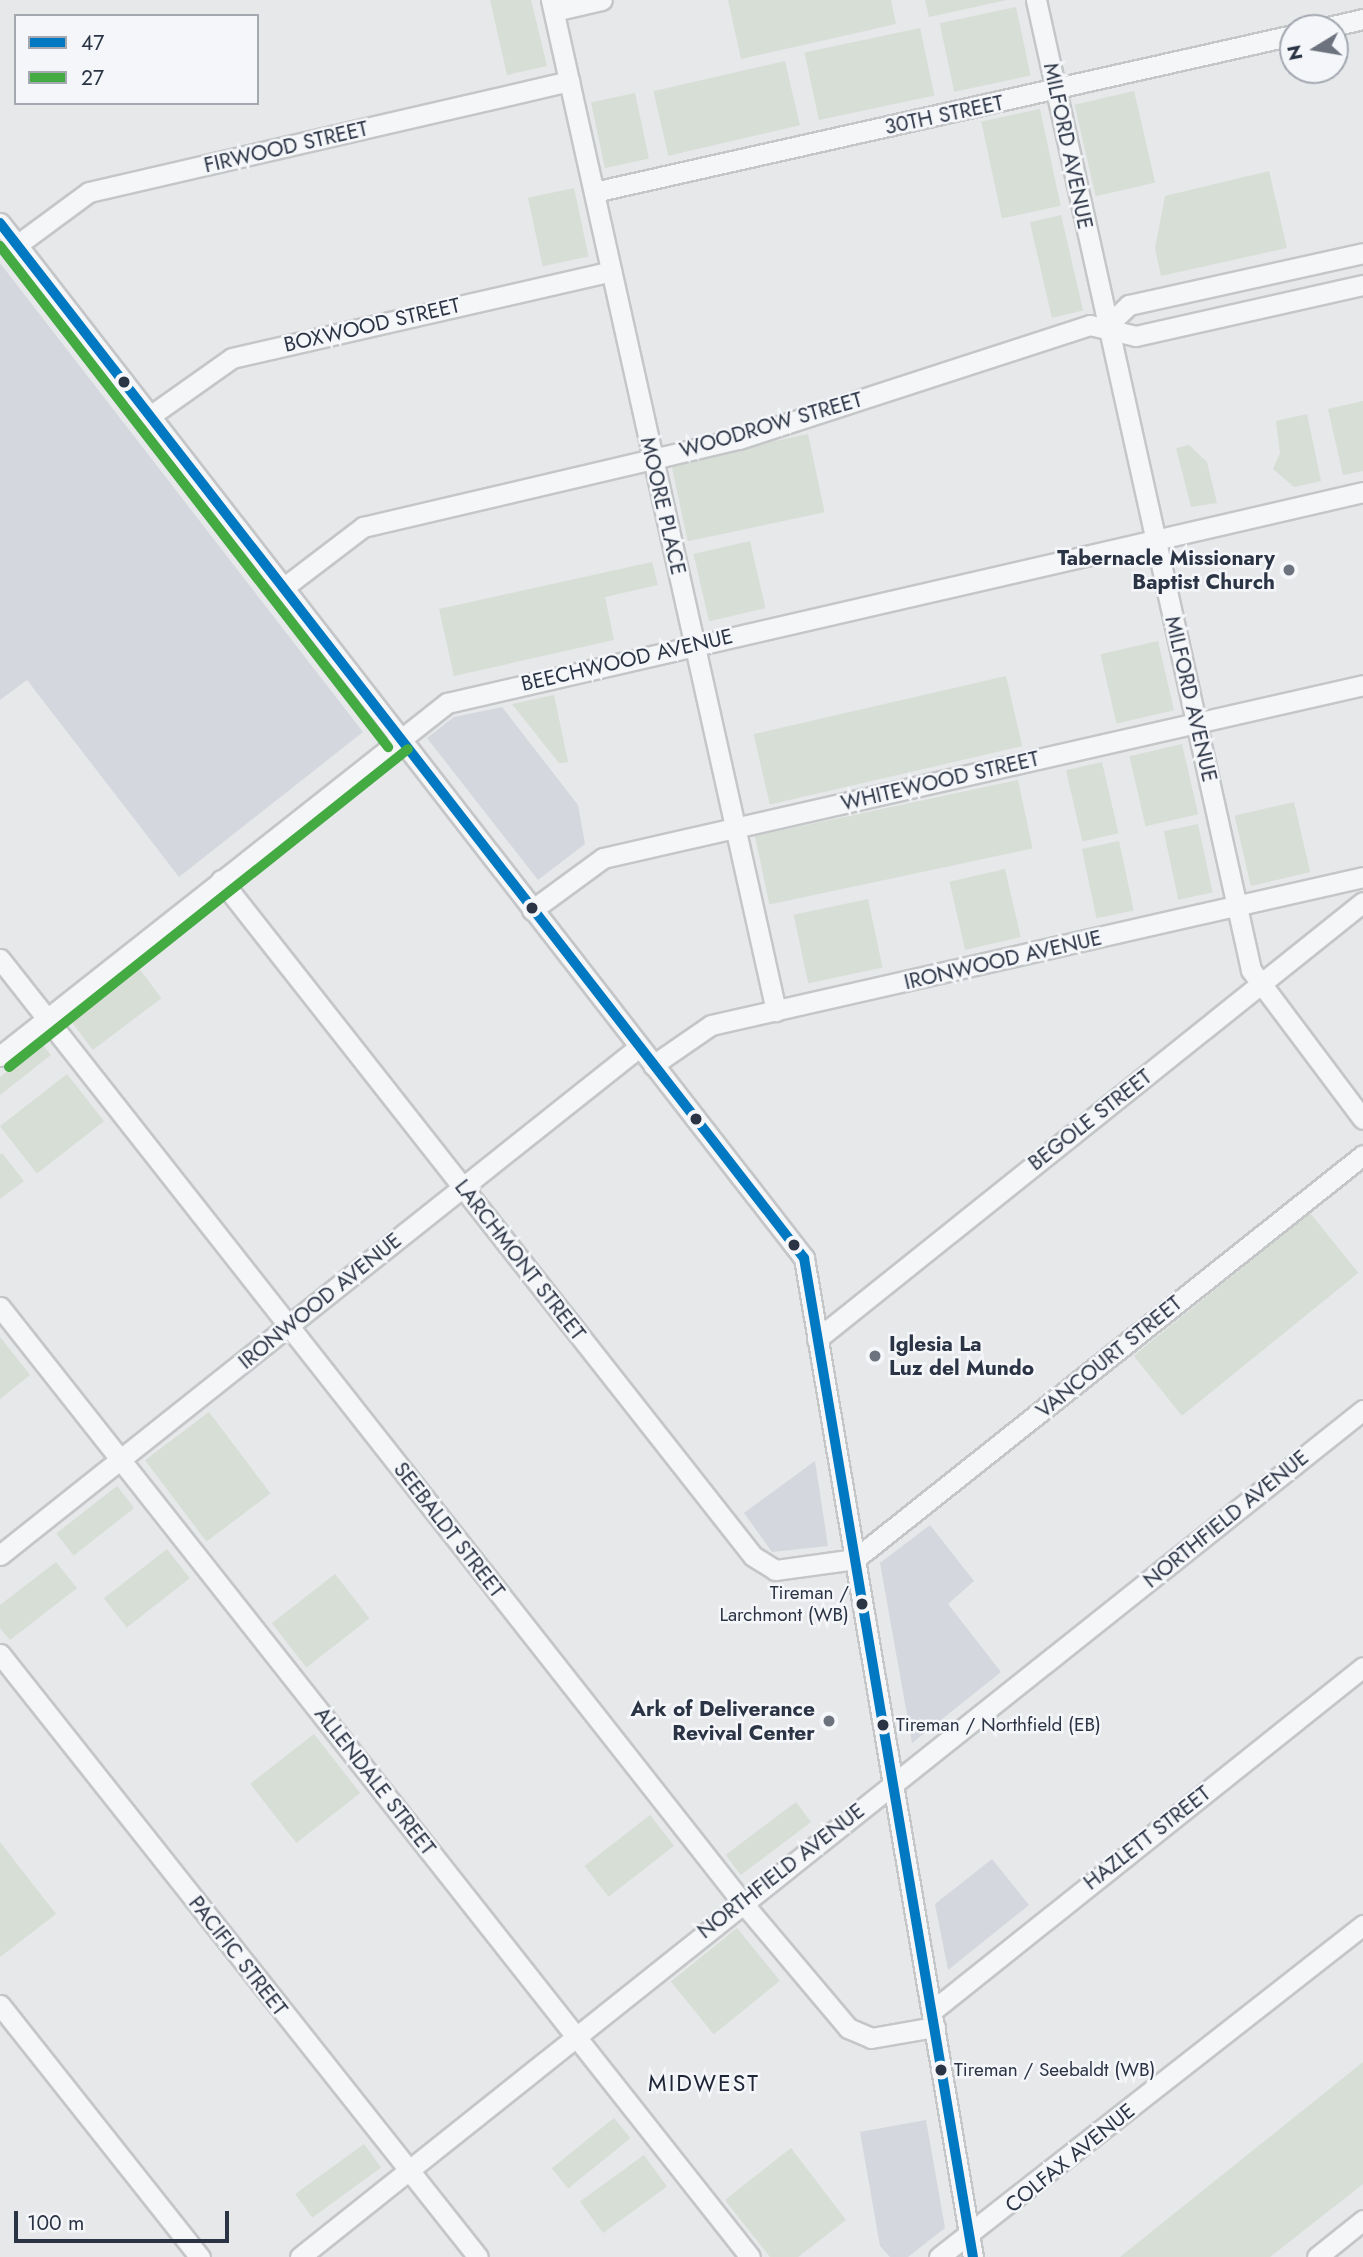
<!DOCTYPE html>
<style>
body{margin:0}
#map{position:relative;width:1363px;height:2257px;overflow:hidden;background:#e6e8ea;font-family:Jost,sans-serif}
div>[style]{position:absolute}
.built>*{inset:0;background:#d4d7dd}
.green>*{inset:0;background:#d6ded6;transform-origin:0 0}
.roads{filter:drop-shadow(2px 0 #c4c6c8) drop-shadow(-2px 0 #c4c6c8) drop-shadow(0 2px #c4c6c8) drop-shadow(0 -2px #c4c6c8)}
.minor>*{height:19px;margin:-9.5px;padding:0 9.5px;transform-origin:9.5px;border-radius:9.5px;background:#f5f6f7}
.bus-1>*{height:10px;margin:-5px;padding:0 5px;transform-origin:5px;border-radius:5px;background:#0079c2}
.bus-2>*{height:10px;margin:-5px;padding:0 5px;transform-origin:5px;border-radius:5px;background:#44aa42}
.dots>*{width:19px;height:19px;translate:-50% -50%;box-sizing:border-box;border:4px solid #f4f6f9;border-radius:50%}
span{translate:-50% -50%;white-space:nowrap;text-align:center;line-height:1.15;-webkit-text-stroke:5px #f4f6f9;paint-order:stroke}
.bus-label{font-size:19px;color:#2b3445}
.right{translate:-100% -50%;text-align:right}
.left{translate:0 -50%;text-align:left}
.street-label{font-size:21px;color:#2b3445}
.poi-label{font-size:21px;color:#2b3445;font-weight:700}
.neighbourhood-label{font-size:23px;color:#1d2536;letter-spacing:2px}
.legend{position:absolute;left:14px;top:14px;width:245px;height:91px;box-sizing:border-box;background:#f4f6f9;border:2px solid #a4a8b1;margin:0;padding:9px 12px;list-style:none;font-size:21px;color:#2b3445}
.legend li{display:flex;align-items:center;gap:14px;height:35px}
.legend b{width:35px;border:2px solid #a4a8b1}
.north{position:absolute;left:1279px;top:14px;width:70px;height:70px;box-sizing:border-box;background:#f4f6f9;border:2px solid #a4a8b1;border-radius:50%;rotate:259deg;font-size:19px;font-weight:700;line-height:28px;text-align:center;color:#2b3445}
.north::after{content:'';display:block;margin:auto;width:24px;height:32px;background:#6c737f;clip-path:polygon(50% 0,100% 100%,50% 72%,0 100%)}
.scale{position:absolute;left:14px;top:2211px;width:215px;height:32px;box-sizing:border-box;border:4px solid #2b3445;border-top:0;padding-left:9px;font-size:21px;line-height:24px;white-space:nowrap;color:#2b3445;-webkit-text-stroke:5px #f4f6f9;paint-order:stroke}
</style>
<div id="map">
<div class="built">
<div style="clip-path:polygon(0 263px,363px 732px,179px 877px,27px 680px,0 700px)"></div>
<div style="clip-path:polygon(502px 707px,578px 805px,585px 844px,538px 880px,427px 738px,454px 717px)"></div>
<div style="clip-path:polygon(815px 1461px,828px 1546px,772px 1552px,744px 1513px)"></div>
<div style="clip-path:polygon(930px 1525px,974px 1581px,948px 1604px,1001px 1672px,912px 1743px,880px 1563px)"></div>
<div style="clip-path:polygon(992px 1859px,1029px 1905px,948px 1970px,935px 1904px)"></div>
<div style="clip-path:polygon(926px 2120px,945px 2228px,908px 2257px,890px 2257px,880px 2246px,860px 2132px)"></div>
</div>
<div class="green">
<div style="clip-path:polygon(490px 0,531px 0,547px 66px,507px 75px)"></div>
<div style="clip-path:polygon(728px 0,891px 0,896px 24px,741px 59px)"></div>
<div style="clip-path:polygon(925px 0,1007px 0,929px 17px)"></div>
<div style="left:1016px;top:7px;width:70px;height:78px;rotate:78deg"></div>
<div style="left:920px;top:28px;width:69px;height:118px;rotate:78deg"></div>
<div style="left:785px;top:61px;width:66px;height:135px;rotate:77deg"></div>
<div style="left:1134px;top:91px;width:94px;height:61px;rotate:77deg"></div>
<div style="left:635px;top:93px;width:67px;height:45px;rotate:78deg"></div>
<div style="left:1040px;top:109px;width:99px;height:60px;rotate:78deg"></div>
<div style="clip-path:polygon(1269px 171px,1287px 248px,1161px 276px,1155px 248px,1165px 196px)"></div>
<div style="left:574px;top:188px;width:70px;height:47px;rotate:78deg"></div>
<div style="left:1061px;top:215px;width:98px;height:32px;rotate:77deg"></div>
<div style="clip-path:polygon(1363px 401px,1363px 471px,1343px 475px,1328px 409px)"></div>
<div style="clip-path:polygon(1307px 414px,1321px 481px,1294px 487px,1273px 469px,1280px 453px,1276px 421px)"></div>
<div style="left:808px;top:434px;width:80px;height:140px;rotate:78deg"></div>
<div style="clip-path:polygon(1189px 445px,1207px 462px,1217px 503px,1191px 507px,1176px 448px)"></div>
<div style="left:750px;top:541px;width:69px;height:58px;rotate:77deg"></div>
<div style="clip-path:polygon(652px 562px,658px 585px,605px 597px,614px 640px,454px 676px,439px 609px)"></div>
<div style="left:1158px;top:641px;width:71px;height:59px;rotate:77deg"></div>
<div style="left:1006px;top:676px;width:72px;height:259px;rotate:77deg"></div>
<div style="clip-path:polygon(554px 695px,568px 762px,559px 763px,512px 704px)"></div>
<div style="left:1182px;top:744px;width:72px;height:54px;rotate:77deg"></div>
<div style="left:1102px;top:762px;width:73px;height:37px;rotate:77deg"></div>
<div style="left:1018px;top:780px;width:70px;height:269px;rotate:78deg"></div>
<div style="left:1294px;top:802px;width:72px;height:61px;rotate:77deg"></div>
<div style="left:1198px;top:824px;width:70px;height:35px;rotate:78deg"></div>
<div style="left:1119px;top:841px;width:71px;height:38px;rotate:78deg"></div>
<div style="left:1005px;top:869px;width:70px;height:57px;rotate:77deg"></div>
<div style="left:868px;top:899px;width:70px;height:76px;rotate:78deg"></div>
<div style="left:138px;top:967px;width:39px;height:86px;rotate:53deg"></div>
<div style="clip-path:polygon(42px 1044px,51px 1055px,0 1095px,0 1077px)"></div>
<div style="left:67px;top:1074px;width:60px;height:85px;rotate:52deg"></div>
<div style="clip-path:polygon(2px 1153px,24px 1181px,0 1199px,0 1155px)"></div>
<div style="left:1310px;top:1213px;width:77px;height:227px;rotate:51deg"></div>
<div style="clip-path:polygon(0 1337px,30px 1375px,0 1399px)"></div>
<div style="left:209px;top:1412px;width:102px;height:80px;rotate:53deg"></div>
<div style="left:117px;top:1486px;width:28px;height:77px;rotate:52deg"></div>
<div style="left:167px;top:1549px;width:37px;height:80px;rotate:52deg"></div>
<div style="clip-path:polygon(56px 1562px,77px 1588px,10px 1640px,0 1628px,0 1605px)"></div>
<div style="left:335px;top:1574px;width:56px;height:80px;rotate:52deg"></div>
<div style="left:314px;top:1734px;width:75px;height:81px;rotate:52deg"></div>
<div style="left:796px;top:1802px;width:25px;height:88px;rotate:53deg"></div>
<div style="left:650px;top:1815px;width:39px;height:83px;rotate:52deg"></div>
<div style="clip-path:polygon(0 1842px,56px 1914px,0 1957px)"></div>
<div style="left:737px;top:1928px;width:68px;height:85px;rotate:51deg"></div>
<div style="clip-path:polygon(1363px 2062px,1363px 2184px,1270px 2257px,1120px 2257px)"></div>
<div style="left:614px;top:2118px;width:26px;height:80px;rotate:51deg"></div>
<div style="left:364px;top:2144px;width:29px;height:85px;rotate:54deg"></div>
<div style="clip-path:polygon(791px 2148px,846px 2220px,798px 2257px,770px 2257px,725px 2200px)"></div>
<div style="left:644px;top:2155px;width:39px;height:79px;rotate:54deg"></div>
</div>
<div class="roads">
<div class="minor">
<div style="left:551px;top:0;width:1036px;rotate:77.45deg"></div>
<div style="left:1036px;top:0;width:994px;rotate:77.5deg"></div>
<div style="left:1251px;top:970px;width:186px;rotate:53.1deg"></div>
<div style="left:554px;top:11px;width:49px;rotate:-12.9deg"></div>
<div style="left:1324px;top:28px;width:40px;rotate:-13deg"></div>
<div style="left:594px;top:192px;width:716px;rotate:-12.66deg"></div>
<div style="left:0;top:223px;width:1311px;rotate:52.16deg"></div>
<div style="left:804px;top:1258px;width:1013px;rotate:80.4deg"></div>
<div style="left:17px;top:245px;width:89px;rotate:-36.4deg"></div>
<div style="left:89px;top:192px;width:493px;rotate:-13deg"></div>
<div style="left:1108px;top:325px;width:29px;rotate:-44deg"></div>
<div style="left:1129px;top:305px;width:240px;rotate:-12.5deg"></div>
<div style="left:150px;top:416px;width:100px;rotate:-35.3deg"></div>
<div style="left:232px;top:358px;width:389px;rotate:-12.9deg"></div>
<div style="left:283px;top:588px;width:101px;rotate:-37.3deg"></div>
<div style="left:363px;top:527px;width:386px;rotate:-13.2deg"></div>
<div style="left:739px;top:439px;width:369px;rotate:-18deg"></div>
<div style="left:1090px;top:325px;width:47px;rotate:13.4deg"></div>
<div style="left:1136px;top:336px;width:233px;rotate:-12.7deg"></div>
<div style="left:221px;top:880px;width:860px;rotate:51.8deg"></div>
<div style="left:753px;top:1556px;width:26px;rotate:32deg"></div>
<div style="left:775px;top:1570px;width:81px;rotate:-7.8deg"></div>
<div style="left:855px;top:1559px;width:649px;rotate:-38.49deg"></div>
<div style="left:532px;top:910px;width:88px;rotate:-36.2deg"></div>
<div style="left:603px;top:858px;width:779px;rotate:-12.82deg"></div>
<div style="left:0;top:959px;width:1200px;rotate:51.8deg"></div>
<div style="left:742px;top:1902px;width:165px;rotate:49.9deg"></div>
<div style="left:848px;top:2028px;width:25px;rotate:23deg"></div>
<div style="left:871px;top:2038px;width:65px;rotate:-9.8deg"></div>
<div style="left:0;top:1056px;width:570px;rotate:-38.3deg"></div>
<div style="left:447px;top:703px;width:940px;rotate:-12.97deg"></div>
<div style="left:653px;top:1065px;width:70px;rotate:-34.6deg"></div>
<div style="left:711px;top:1025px;width:669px;rotate:-12.79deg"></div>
<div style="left:0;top:1307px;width:1210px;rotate:51.71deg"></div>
<div style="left:817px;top:1339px;width:699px;rotate:-38.67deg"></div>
<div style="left:0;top:1555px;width:816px;rotate:-38.48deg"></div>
<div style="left:0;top:1654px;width:769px;rotate:51.6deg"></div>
<div style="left:0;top:2005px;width:322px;rotate:51.6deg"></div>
<div style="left:932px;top:2011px;width:551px;rotate:-38.59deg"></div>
<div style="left:300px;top:2257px;width:1359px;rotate:-38.55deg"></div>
<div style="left:939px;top:2257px;width:539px;rotate:-38.06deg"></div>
<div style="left:1317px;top:2257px;width:59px;rotate:-38.8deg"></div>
</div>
</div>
<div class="bus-1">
<div style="left:0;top:223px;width:1311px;rotate:52.16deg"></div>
<div style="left:804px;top:1258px;width:1013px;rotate:80.4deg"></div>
</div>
<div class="bus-2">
<div style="left:0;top:246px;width:634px;rotate:52.24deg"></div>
<div style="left:9px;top:1067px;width:510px;rotate:-38.55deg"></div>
</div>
<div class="dots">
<div style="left:124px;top:382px;background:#2b3445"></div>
<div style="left:1289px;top:570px;background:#6c737f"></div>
<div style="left:532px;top:908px;background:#2b3445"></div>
<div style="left:696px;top:1119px;background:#2b3445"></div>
<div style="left:794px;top:1245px;background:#2b3445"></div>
<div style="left:875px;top:1356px;background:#6c737f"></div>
<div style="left:862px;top:1604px;background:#2b3445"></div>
<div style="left:829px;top:1721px;background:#6c737f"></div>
<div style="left:883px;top:1725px;background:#2b3445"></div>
<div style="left:941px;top:2070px;background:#2b3445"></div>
</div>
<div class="bus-label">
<span class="right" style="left:849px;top:1604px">Tireman /<br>Larchmont (WB)</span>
<span class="left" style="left:896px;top:1725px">Tireman / Northfield (EB)</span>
<span class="left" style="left:954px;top:2070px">Tireman / Seebaldt (WB)</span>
</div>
<div class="street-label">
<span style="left:944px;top:115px;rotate:-12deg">30TH STREET</span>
<span style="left:1068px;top:146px;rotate:78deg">MILFORD AVENUE</span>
<span style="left:286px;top:147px;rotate:-13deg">FIRWOOD STREET</span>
<span style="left:372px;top:325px;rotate:-13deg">BOXWOOD STREET</span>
<span style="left:771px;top:425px;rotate:-16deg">WOODROW STREET</span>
<span style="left:663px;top:506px;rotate:77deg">MOORE PLACE</span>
<span style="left:627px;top:660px;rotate:-13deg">BEECHWOOD AVENUE</span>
<span style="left:1191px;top:699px;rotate:77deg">MILFORD AVENUE</span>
<span style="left:940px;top:781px;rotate:-13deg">WHITEWOOD STREET</span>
<span style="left:1003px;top:960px;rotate:-13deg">IRONWOOD AVENUE</span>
<span style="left:1090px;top:1120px;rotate:-38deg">BEGOLE STREET</span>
<span style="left:520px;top:1260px;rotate:52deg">LARCHMONT STREET</span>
<span style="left:320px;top:1301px;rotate:-39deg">IRONWOOD AVENUE</span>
<span style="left:1109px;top:1357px;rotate:-39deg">VANCOURT STREET</span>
<span style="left:1226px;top:1519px;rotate:-39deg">NORTHFIELD AVENUE</span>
<span style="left:449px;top:1530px;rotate:52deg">SEEBALDT STREET</span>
<span style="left:375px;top:1781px;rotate:52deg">ALLENDALE STREET</span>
<span style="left:1147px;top:1838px;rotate:-38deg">HAZLETT STREET</span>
<span style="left:781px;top:1871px;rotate:-38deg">NORTHFIELD AVENUE</span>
<span style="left:238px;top:1956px;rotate:52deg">PACIFIC STREET</span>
<span style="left:1070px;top:2158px;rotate:-39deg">COLFAX AVENUE</span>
</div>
<div class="poi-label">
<span class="right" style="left:1275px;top:570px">Tabernacle Missionary<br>Baptist Church</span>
<span class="left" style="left:889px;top:1356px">Iglesia La<br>Luz del Mundo</span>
<span class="right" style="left:815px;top:1721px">Ark of Deliverance<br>Revival Center</span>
</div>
<div class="neighbourhood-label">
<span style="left:704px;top:2083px">MIDWEST</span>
</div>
<ul class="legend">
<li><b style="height:9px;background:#0079c2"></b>47</li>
<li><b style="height:9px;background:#44aa42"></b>27</li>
</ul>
<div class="north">N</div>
<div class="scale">100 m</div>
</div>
